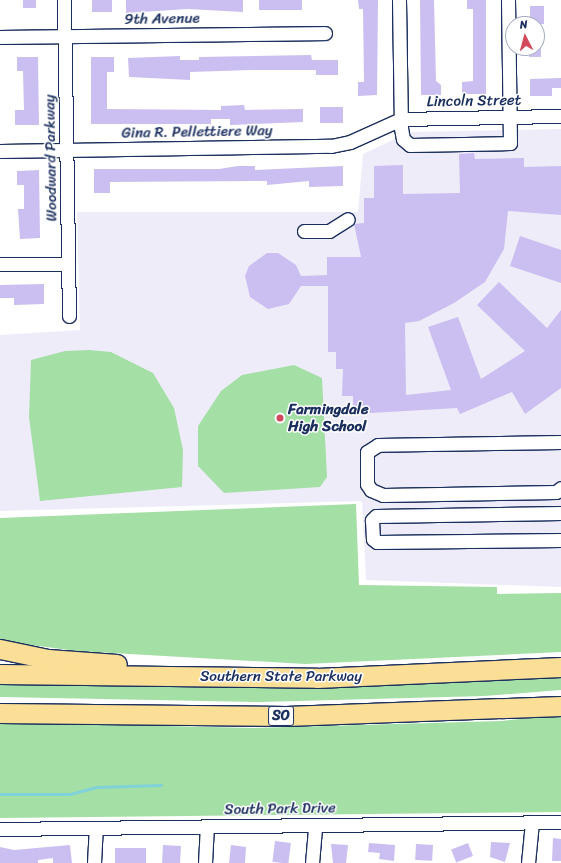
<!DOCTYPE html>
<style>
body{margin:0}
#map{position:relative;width:561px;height:863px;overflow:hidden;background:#fff;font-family:Sriracha,sans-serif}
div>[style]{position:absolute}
.built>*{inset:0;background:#efecfa}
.green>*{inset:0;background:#a4dfa5}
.stream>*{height:3px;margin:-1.5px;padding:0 1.5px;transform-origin:1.5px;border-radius:1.5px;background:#81d2d8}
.building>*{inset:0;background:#cbbef0;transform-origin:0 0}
.roads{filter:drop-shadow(1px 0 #1b2f5e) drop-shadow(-1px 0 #1b2f5e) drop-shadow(0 1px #1b2f5e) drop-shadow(0 -1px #1b2f5e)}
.minor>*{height:13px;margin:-6.5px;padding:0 6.5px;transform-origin:6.5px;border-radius:6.5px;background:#fff}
.highway>*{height:19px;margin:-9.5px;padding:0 9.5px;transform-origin:9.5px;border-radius:9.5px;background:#fbdf96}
.dots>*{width:11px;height:11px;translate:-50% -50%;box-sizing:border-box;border:2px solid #fff;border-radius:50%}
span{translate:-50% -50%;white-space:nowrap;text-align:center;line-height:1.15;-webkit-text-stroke:3px #fff;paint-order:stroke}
.shield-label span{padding:1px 3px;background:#fff;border:1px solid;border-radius:3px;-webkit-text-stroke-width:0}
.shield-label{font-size:14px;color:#1b2f5e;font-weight:700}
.street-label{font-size:15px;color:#1b2f5e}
.poi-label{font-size:15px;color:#1b2f5e;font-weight:700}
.left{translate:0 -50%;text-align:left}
.north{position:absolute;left:505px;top:16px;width:40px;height:40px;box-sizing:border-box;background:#fff;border:1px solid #a4acbf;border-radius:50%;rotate:354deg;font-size:11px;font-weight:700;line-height:16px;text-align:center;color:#1b2f5e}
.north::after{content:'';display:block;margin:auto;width:14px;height:18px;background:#d1495b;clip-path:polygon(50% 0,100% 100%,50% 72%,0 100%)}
</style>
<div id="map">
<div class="built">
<div style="clip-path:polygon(561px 129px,561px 587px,366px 580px,362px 501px,0 511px,0 335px,80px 330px,77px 212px,358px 212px,363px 154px,410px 132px)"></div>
</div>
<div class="green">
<div style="clip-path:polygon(89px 350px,111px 352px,153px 373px,174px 408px,183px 450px,182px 487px,40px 501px,29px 417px,31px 360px,65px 351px)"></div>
<div style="clip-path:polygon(294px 365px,322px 378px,327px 477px,320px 487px,224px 493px,198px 466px,198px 426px,221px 391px,242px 375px)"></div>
<div style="clip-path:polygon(356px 504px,359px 585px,497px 587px,497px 594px,561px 593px,561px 652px,305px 664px,77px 651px,0 641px,0 518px)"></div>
<div style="clip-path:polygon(561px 672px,561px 690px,484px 696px,260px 702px,0 697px,0 678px)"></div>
<div style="clip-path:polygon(561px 715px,561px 812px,0 818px,0 722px,252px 728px,501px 721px)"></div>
</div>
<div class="stream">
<div style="left:0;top:794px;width:70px"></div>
<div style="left:70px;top:794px;width:27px;rotate:-15deg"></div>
<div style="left:96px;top:787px;width:65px;rotate:-1.8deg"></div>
</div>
<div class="building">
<div style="left:23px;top:0;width:13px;height:8px"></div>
<div style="left:92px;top:0;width:20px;height:12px"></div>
<div style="clip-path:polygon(126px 0,243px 0,243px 12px,188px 9px,126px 13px)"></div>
<div style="left:259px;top:0;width:43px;height:10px"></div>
<div style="clip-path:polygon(358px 0,378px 0,377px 95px,358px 96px,358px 82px,364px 82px,363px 9px,359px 9px)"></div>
<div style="clip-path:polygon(420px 0,434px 0,436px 81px,441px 85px,441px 95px,421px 95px)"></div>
<div style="clip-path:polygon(467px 0,486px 0,486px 94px,462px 94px,462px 82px,473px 81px,473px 9px,467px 9px)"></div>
<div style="left:530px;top:6px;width:14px;height:18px"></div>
<div style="left:529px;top:48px;width:12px;height:9px"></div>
<div style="clip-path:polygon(311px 55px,312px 60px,338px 60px,338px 75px,316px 75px,316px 70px,251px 70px,190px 72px,190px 80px,129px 77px,128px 58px,180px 56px,180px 60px,199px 60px,199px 57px)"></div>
<div style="clip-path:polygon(17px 57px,38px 57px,39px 125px,15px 125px,15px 110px,24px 110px,23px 71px,17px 71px)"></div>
<div style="clip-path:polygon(91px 57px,114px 57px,114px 72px,107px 72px,107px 109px,221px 110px,221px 106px,244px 105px,245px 110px,303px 109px,303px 122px,230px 125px,230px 119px,211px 119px,211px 124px,91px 124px)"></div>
<div style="clip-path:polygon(561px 78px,561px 88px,552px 88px,552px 96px,530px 96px,530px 79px)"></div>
<div style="left:320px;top:107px;width:23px;height:16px"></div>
<div style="clip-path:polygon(474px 153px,475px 159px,524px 158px,524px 167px,561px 166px,561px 215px,508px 211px,504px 249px,485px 282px,454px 303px,419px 321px,405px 323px,406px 395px,451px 390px,428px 327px,458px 317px,481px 379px,525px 351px,477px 305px,499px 282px,547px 328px,561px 310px,561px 388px,525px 414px,512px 392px,460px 414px,457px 408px,353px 414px,353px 396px,342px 396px,343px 369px,336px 369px,336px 352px,328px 352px,328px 286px,301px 286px,289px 304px,268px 309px,250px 297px,245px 276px,249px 266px,267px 253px,278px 253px,296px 265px,301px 276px,327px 275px,327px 257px,361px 257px,354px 224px,364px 223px,364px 198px,374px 198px,374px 166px,403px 165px,403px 194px,460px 193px,459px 154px)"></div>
<div style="clip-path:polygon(238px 166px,255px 166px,255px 170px,343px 166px,343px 186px,309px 187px,309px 181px,267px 185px,267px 181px,110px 182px,110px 193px,94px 193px,94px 169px,219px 169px)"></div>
<div style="clip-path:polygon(39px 170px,40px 238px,20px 239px,18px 209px,24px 209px,24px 185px,17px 185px,17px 171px)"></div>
<div style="clip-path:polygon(520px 236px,561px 250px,561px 283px,510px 266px)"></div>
<div style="clip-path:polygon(44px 284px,44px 304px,14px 305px,14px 298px,0 298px,0 285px)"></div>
<div style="clip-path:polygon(553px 838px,561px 839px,561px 861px,552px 861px)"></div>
<div style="left:275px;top:841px;width:16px;height:21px;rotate:7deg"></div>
<div style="clip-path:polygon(491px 842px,510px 843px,505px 862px,490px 857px)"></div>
<div style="clip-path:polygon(369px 843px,395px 845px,394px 861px,379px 859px,380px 853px,368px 852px)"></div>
<div style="left:468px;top:843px;width:14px;height:18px;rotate:69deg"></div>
<div style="clip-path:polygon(331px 844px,348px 845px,346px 863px,333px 863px)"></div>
<div style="left:416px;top:844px;width:17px;height:16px;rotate:3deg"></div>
<div style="clip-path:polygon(70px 845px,72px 863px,53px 863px,53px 858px,38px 860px,38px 863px,0 863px,0 847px,14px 850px)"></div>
<div style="left:163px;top:845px;width:18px;height:18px;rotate:3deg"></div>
<div style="clip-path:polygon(231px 845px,246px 847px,245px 863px,229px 863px)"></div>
<div style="left:115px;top:848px;width:31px;height:15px"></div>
</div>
<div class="roads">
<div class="minor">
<div style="left:64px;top:0;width:316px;rotate:89.1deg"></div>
<div style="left:399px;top:0;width:128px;rotate:89.1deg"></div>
<div style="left:401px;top:128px;width:11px;rotate:80deg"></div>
<div style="left:403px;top:139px;width:9px;rotate:41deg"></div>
<div style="left:410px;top:145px;width:100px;rotate:-1.1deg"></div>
<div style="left:510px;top:143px;width:143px;rotate:-90.8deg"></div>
<div style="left:0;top:37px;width:325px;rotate:-0.7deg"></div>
<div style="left:0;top:151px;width:331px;rotate:-0.9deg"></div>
<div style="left:331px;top:146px;width:19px;rotate:-12deg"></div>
<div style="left:350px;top:142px;width:56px;rotate:-24.3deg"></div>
<div style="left:401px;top:119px;width:160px;rotate:-1.1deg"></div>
<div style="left:304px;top:231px;width:25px"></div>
<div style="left:329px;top:231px;width:22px;rotate:-32deg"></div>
<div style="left:0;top:264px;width:68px"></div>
<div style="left:561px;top:442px;width:183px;rotate:179.1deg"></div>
<div style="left:378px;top:445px;width:13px;rotate:148deg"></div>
<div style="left:367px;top:452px;width:32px;rotate:90deg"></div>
<div style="left:367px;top:484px;width:7px;rotate:56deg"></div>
<div style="left:371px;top:490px;width:13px;rotate:23deg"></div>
<div style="left:383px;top:495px;width:173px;rotate:-1deg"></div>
<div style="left:556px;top:492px;width:6px;rotate:-39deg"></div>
<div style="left:561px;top:513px;width:185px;rotate:179.1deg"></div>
<div style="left:376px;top:516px;width:6px;rotate:135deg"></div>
<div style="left:372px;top:520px;width:19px;rotate:87deg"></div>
<div style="left:373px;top:539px;width:5px;rotate:37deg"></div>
<div style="left:377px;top:542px;width:184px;rotate:-0.6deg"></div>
<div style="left:0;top:829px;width:561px;rotate:-0.71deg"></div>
<div style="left:94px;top:863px;width:35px;rotate:-87deg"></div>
<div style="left:205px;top:863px;width:37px;rotate:-87deg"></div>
<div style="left:312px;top:863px;width:38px;rotate:-85deg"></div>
<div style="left:528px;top:863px;width:41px;rotate:-84.4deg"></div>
</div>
<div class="highway">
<div style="left:0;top:649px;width:49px;rotate:11.8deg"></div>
<div style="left:48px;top:659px;width:69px;rotate:4.1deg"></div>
<div style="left:0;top:674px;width:317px;rotate:0.7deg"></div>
<div style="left:317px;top:678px;width:244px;rotate:-2.6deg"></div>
<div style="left:0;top:713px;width:286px;rotate:0.6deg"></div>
<div style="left:286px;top:716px;width:275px;rotate:-2.1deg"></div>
</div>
</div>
<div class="dots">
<div style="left:280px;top:418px;background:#d1495b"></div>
</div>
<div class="shield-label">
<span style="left:281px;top:716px">SO</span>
</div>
<div class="street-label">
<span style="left:162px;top:19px;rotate:-1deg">9th Avenue</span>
<span style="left:474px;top:101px;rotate:-1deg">Lincoln Street</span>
<span style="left:197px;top:132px;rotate:-1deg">Gina R. Pellettiere Way</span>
<span style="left:51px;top:158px;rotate:-91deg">Woodward Parkway</span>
<span style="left:281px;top:677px">Southern State Parkway</span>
<span style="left:280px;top:809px;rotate:-1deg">South Park Drive</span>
</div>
<div class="poi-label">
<span class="left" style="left:288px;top:418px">Farmingdale<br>High School</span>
</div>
<div class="north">N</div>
</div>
